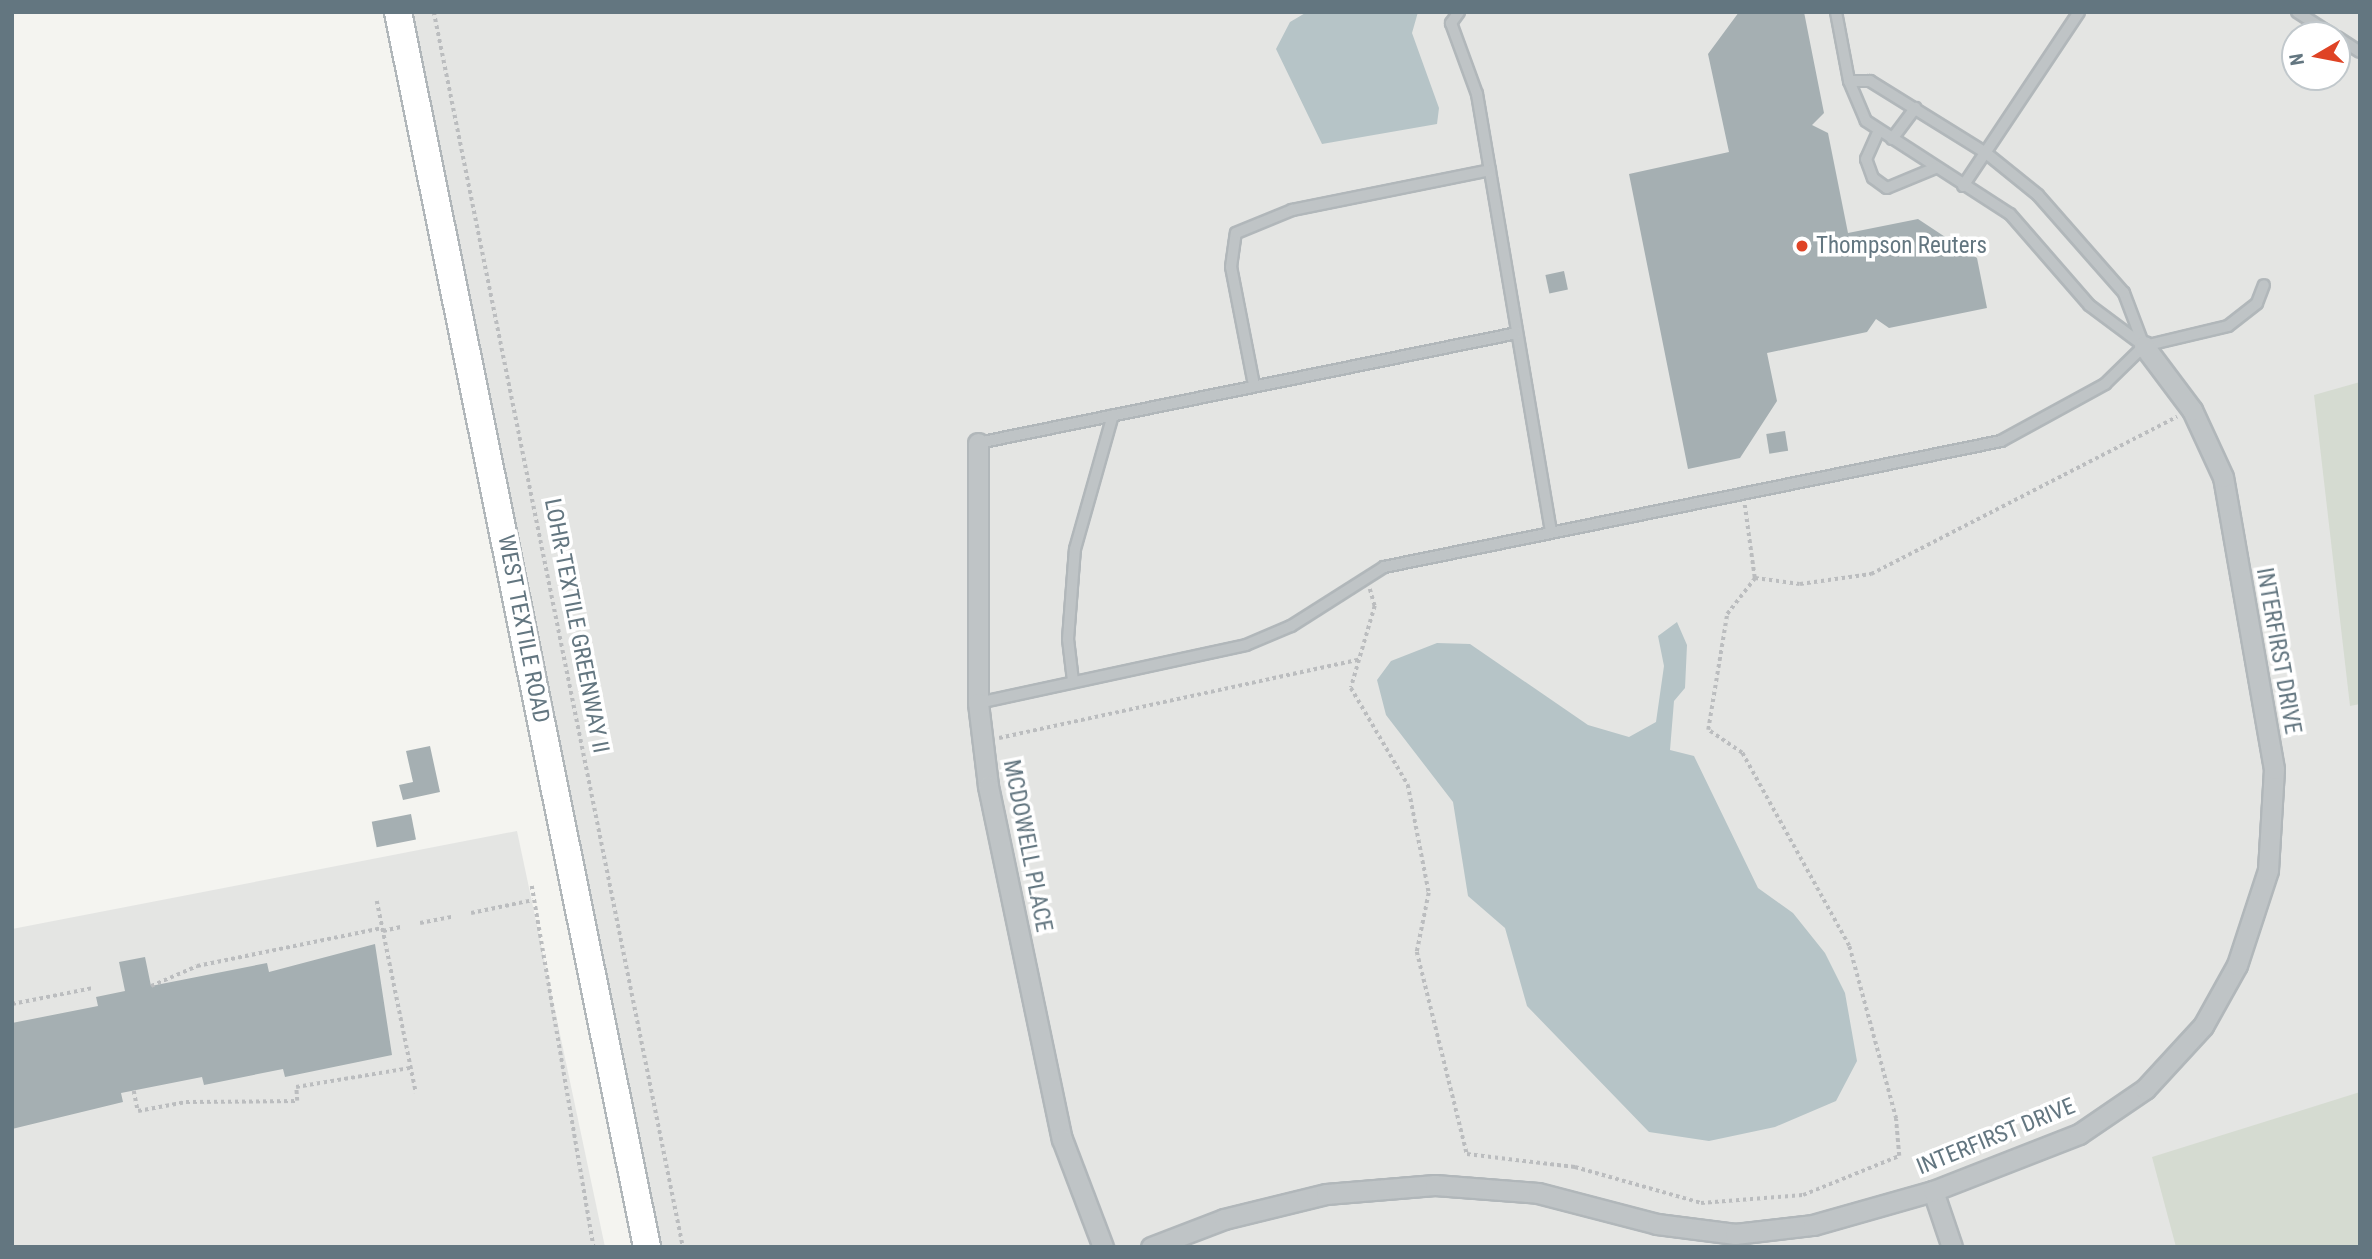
<!DOCTYPE html>
<style>
body{margin:0}
#map{position:relative;width:2372px;height:1259px;overflow:hidden;background:#f4f4f0;font-family:"Roboto Condensed",sans-serif}
div>[style]{position:absolute}
.built>*{inset:0;background:#e4e5e3}
.green>*{inset:0;background:#d5dbd1}
.water>*{inset:0;background:#b6c4c7}
.building>*{inset:0;background:#a5afb2;transform-origin:0 0}
.path>*{height:3.5px;margin-top:-1.75px;transform-origin:0;background:repeating-linear-gradient(90deg,#bbbdbf 0 3.5px,transparent 0 7px)}
.roads{filter:drop-shadow(2px 0 #b1b7ba) drop-shadow(-2px 0 #b1b7ba) drop-shadow(0 2px #b1b7ba) drop-shadow(0 -2px #b1b7ba)}
.lane>*{height:10px;margin:-5px;padding:0 5px;transform-origin:5px;border-radius:5px;background:#bfc4c6}
.street>*{height:19px;margin:-9.5px;padding:0 9.5px;transform-origin:9.5px;border-radius:9.5px;background:#bfc4c6}
.secondary>*{height:26px;margin:-13px;padding:0 13px;transform-origin:13px;border-radius:13px;background:#fff}
.dots>*{width:19px;height:19px;translate:-50% -50%;box-sizing:border-box;border:4px solid #fff;border-radius:50%}
span{translate:-50% -50%;white-space:nowrap;text-align:center;line-height:1.15;-webkit-text-stroke:7px #fff;paint-order:stroke}
.poi-label{font-size:23px;color:#637680}
.left{translate:0 -50%;text-align:left}
.street-label{font-size:23px;color:#637680}
.frame{position:absolute;inset:0;border:14px solid #637680;pointer-events:none}
.north{position:absolute;left:2281px;top:21px;width:70px;height:70px;box-sizing:border-box;background:#fff;border:2px solid #c1c8cc;border-radius:50%;rotate:260deg;font-size:19px;font-weight:700;line-height:28px;text-align:center;color:#637680}
.north::after{content:'';display:block;margin:auto;width:24px;height:32px;background:#df4325;clip-path:polygon(50% 0,100% 100%,50% 72%,0 100%)}
</style>
<div id="map">
<div class="built">
<div style="clip-path:polygon(evenodd,398px 12px,2360px 12px,2360px 1247px,647px 1247px,398px 12px,2295px 35px,2337px 35px,2337px 77px,2295px 77px,2295px 35px)"></div>
<div style="clip-path:polygon(517px 831px,605px 1247px,12px 1247px,12px 929px)"></div>
</div>
<div class="green">
<div style="clip-path:polygon(2360px 382px,2360px 704px,2350px 706px,2314px 395px)"></div>
<div style="clip-path:polygon(2360px 1092px,2360px 1247px,2176px 1247px,2152px 1157px)"></div>
</div>
<div class="water">
<div style="clip-path:polygon(1307px 12px,1418px 12px,1412px 33px,1439px 108px,1437px 124px,1322px 144px,1276px 49px,1290px 22px)"></div>
<div style="clip-path:polygon(1677px 622px,1687px 645px,1685px 688px,1674px 701px,1670px 750px,1694px 756px,1758px 888px,1793px 913px,1825px 953px,1845px 993px,1857px 1061px,1836px 1101px,1775px 1127px,1709px 1141px,1649px 1132px,1527px 1006px,1505px 928px,1468px 896px,1453px 802px,1386px 715px,1377px 680px,1391px 661px,1437px 643px,1470px 644px,1588px 725px,1629px 737px,1656px 722px,1664px 666px,1658px 636px)"></div>
</div>
<div class="building">
<div style="clip-path:polygon(1739px 12px,1804px 12px,1824px 113px,1812px 125px,1828px 133px,1848px 233px,1918px 219px,1977px 258px,1987px 308px,1889px 328px,1876px 319px,1867px 332px,1767px 353px,1777px 401px,1740px 458px,1688px 469px,1629px 174px,1729px 152px,1708px 54px)"></div>
<div style="left:1564px;top:271px;width:19px;height:19px;rotate:78deg"></div>
<div style="left:1785px;top:431px;width:20px;height:19px;rotate:81deg"></div>
<div style="clip-path:polygon(430px 746px,440px 792px,403px 800px,399px 785px,413px 782px,406px 751px)"></div>
<div style="left:411px;top:814px;width:26px;height:40px;rotate:79deg"></div>
<div style="clip-path:polygon(375px 944px,392px 1055px,285px 1077px,283px 1069px,204px 1085px,202px 1077px,121px 1093px,123px 1102px,12px 1129px,12px 1023px,98px 1006px,96px 997px,125px 991px,119px 962px,145px 957px,151px 986px,267px 963px,269px 972px)"></div>
</div>
<div class="path">
<div style="left:434px;top:12px;width:1260px;rotate:78.6deg"></div>
<div style="left:1745px;top:505px;width:74px;rotate:82.2deg"></div>
<div style="left:1755px;top:578px;width:45px;rotate:7.6deg"></div>
<div style="left:1800px;top:584px;width:72px;rotate:-8deg"></div>
<div style="left:1871px;top:574px;width:344px;rotate:-27.2deg"></div>
<div style="left:1370px;top:589px;width:18px;rotate:74deg"></div>
<div style="left:1375px;top:606px;width:85px;rotate:106.3deg"></div>
<div style="left:1351px;top:688px;width:113px;rotate:59.6deg"></div>
<div style="left:1408px;top:785px;width:110px;rotate:79deg"></div>
<div style="left:1429px;top:893px;width:60px;rotate:101.5deg"></div>
<div style="left:1417px;top:952px;width:208px;rotate:76.1deg"></div>
<div style="left:1467px;top:1154px;width:109px;rotate:6.9deg"></div>
<div style="left:1575px;top:1167px;width:131px;rotate:15.9deg"></div>
<div style="left:1701px;top:1203px;width:102px;rotate:-4.5deg"></div>
<div style="left:1803px;top:1195px;width:104px;rotate:-22.1deg"></div>
<div style="left:1899px;top:1156px;width:37px;rotate:-95deg"></div>
<div style="left:1896px;top:1119px;width:179px;rotate:-105.2deg"></div>
<div style="left:1849px;top:946px;width:221px;rotate:-119deg"></div>
<div style="left:1742px;top:753px;width:41px;rotate:-145.9deg"></div>
<div style="left:1708px;top:730px;width:118px;rotate:-80.7deg"></div>
<div style="left:1727px;top:614px;width:46px;rotate:-52.1deg"></div>
<div style="left:999px;top:738px;width:370px;rotate:-12.3deg"></div>
<div style="left:532px;top:886px;width:366px;rotate:80.3deg"></div>
<div style="left:377px;top:901px;width:196px;rotate:78.5deg"></div>
<div style="left:471px;top:913px;width:63px;rotate:-11.8deg"></div>
<div style="left:420px;top:923px;width:32px;rotate:-11deg"></div>
<div style="left:383px;top:931px;width:18px;rotate:-13deg"></div>
<div style="left:151px;top:986px;width:50px;rotate:-23.5deg"></div>
<div style="left:197px;top:966px;width:189px;rotate:-11.6deg"></div>
<div style="left:12px;top:1004px;width:83px;rotate:-11.2deg"></div>
<div style="left:134px;top:1091px;width:20px;rotate:79deg"></div>
<div style="left:138px;top:1111px;width:49px;rotate:-10.6deg"></div>
<div style="left:186px;top:1102px;width:111px;rotate:-0.5deg"></div>
<div style="left:297px;top:1101px;width:14px;rotate:-94deg"></div>
<div style="left:296px;top:1087px;width:116px;rotate:-9.5deg"></div>
</div>
<div class="roads">
<div class="lane">
<div style="left:1459px;top:12px;width:14px;rotate:126deg"></div>
<div style="left:1451px;top:23px;width:76px;rotate:69.9deg"></div>
<div style="left:1477px;top:94px;width:444px;rotate:80.4deg"></div>
<div style="left:1836px;top:12px;width:70px;rotate:79.3deg"></div>
<div style="left:1849px;top:81px;width:43px;rotate:67deg"></div>
<div style="left:1866px;top:121px;width:171px;rotate:32.9deg"></div>
<div style="left:2010px;top:214px;width:121px;rotate:49deg"></div>
<div style="left:2089px;top:305px;width:69px;rotate:36.7deg"></div>
<div style="left:2144px;top:346px;width:57px;rotate:-110.7deg"></div>
<div style="left:2124px;top:293px;width:130px;rotate:-131.3deg"></div>
<div style="left:2038px;top:195px;width:67px;rotate:-141.1deg"></div>
<div style="left:1986px;top:153px;width:137px;rotate:-148.2deg"></div>
<div style="left:1870px;top:81px;width:21px;rotate:180deg"></div>
<div style="left:2297px;top:12px;width:43px;rotate:32.6deg"></div>
<div style="left:2337px;top:37px;width:27px;rotate:33deg"></div>
<div style="left:1879px;top:130px;width:32px;rotate:114deg"></div>
<div style="left:1866px;top:159px;width:20px;rotate:70deg"></div>
<div style="left:1873px;top:178px;width:17px;rotate:36deg"></div>
<div style="left:1887px;top:188px;width:52px;rotate:-22.6deg"></div>
<div style="left:1892px;top:139px;width:39px;rotate:-53deg"></div>
<div style="left:1963px;top:186px;width:209px;rotate:-56.3deg"></div>
<div style="left:1254px;top:385px;width:120px;rotate:-101deg"></div>
<div style="left:1231px;top:267px;width:34px;rotate:-82deg"></div>
<div style="left:1236px;top:233px;width:61px;rotate:-22.3deg"></div>
<div style="left:1292px;top:210px;width:202px;rotate:-11.4deg"></div>
<div style="left:978px;top:443px;width:550px;rotate:-11.53deg"></div>
<div style="left:1073px;top:681px;width:42px;rotate:-96.8deg"></div>
<div style="left:1068px;top:639px;width:90px;rotate:-85.6deg"></div>
<div style="left:1075px;top:549px;width:139px;rotate:-74.2deg"></div>
<div style="left:978px;top:703px;width:274px;rotate:-12.2deg"></div>
<div style="left:1246px;top:645px;width:49px;rotate:-22.9deg"></div>
<div style="left:1291px;top:626px;width:110px;rotate:-32.4deg"></div>
<div style="left:1384px;top:567px;width:630px;rotate:-11.54deg"></div>
<div style="left:2001px;top:441px;width:119px;rotate:-28.7deg"></div>
<div style="left:2105px;top:384px;width:54px;rotate:-44.3deg"></div>
<div style="left:2144px;top:346px;width:86px;rotate:-13.4deg"></div>
<div style="left:2228px;top:326px;width:37px;rotate:-38deg"></div>
<div style="left:2257px;top:303px;width:19px;rotate:-69deg"></div>
</div>
<div class="street">
<div style="left:978px;top:443px;width:260px;rotate:90deg"></div>
<div style="left:978px;top:703px;width:84px;rotate:83.1deg"></div>
<div style="left:988px;top:786px;width:361px;rotate:78.2deg"></div>
<div style="left:1062px;top:1139px;width:116px;rotate:69.2deg"></div>
<div style="left:1933px;top:1191px;width:59px;rotate:71.3deg"></div>
<div style="left:1151px;top:1247px;width:78px;rotate:-21deg"></div>
<div style="left:1224px;top:1219px;width:105px;rotate:-13.8deg"></div>
<div style="left:1326px;top:1194px;width:109px;rotate:-4.7deg"></div>
<div style="left:1435px;top:1185px;width:103px;rotate:4.4deg"></div>
<div style="left:1538px;top:1193px;width:123px;rotate:14.6deg"></div>
<div style="left:1657px;top:1224px;width:79px;rotate:7.3deg"></div>
<div style="left:1735px;top:1234px;width:79px;rotate:-6.6deg"></div>
<div style="left:1813px;top:1225px;width:125px;rotate:-15.8deg"></div>
<div style="left:1933px;top:1191px;width:157px;rotate:-21.3deg"></div>
<div style="left:2079px;top:1134px;width:80px;rotate:-34.3deg"></div>
<div style="left:2145px;top:1089px;width:86px;rotate:-47.4deg"></div>
<div style="left:2203px;top:1026px;width:70px;rotate:-60.9deg"></div>
<div style="left:2237px;top:965px;width:100px;rotate:-71.9deg"></div>
<div style="left:2268px;top:870px;width:101px;rotate:-86.6deg"></div>
<div style="left:2274px;top:769px;width:296px;rotate:-99.9deg"></div>
<div style="left:2223px;top:477px;width:74px;rotate:-114.8deg"></div>
<div style="left:2192px;top:410px;width:80px;rotate:-126.9deg"></div>
</div>
<div class="secondary">
<div style="left:398px;top:12px;width:1260px;rotate:78.6deg"></div>
</div>
</div>
<div class="dots">
<div style="left:1802px;top:246px;background:#df4325"></div>
</div>
<div class="poi-label">
<span class="left" style="left:1816px;top:246px">Thompson Reuters</span>
</div>
<div class="street-label">
<span style="left:576px;top:626px;rotate:79deg">LOHR-TEXTILE GREENWAY II</span>
<span style="left:523px;top:629px;rotate:79deg">WEST TEXTILE ROAD</span>
<span style="left:2278px;top:651px;rotate:80deg">INTERFIRST DRIVE</span>
<span style="left:1027px;top:846px;rotate:79deg">MCDOWELL PLACE</span>
<span style="left:1996px;top:1137px;rotate:-22deg">INTERFIRST DRIVE</span>
</div>
<div class="frame"></div>
<div class="north">N</div>
</div>
